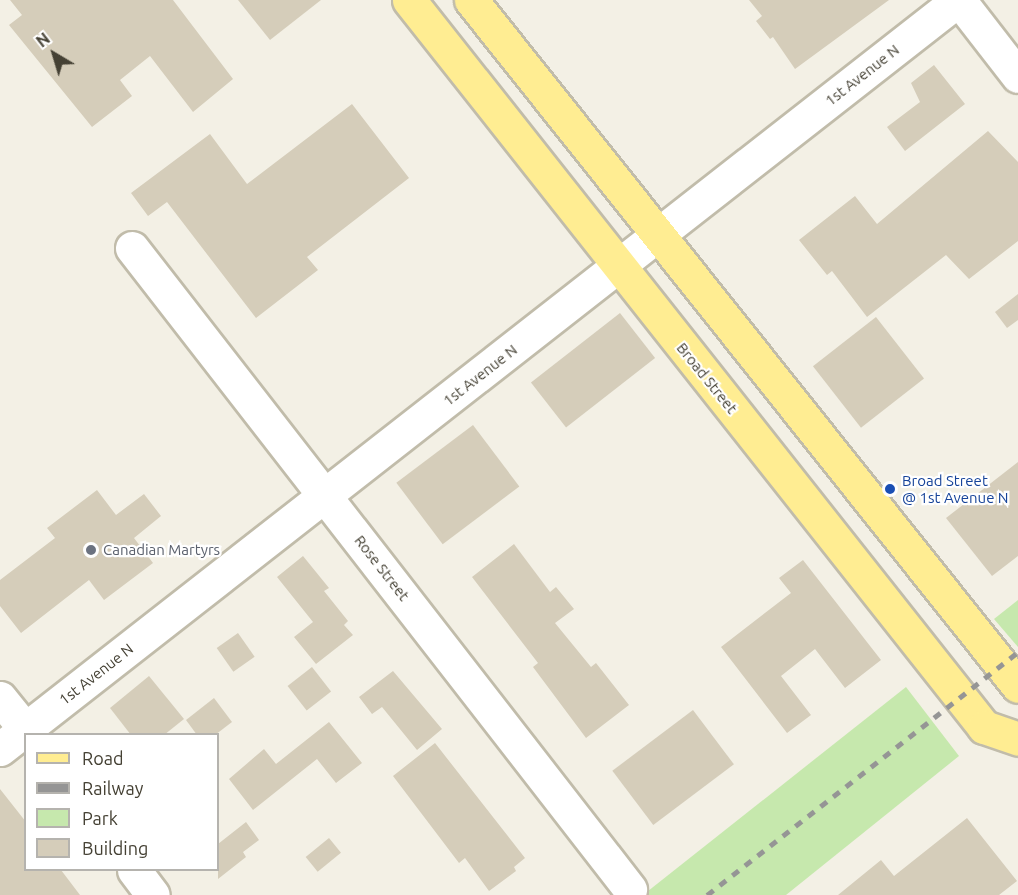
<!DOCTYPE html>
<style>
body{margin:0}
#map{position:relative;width:1018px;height:895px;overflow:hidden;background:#f3f0e5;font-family:Ubuntu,sans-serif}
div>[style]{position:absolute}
.green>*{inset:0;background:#c6e8ad}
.building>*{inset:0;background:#d5cdba;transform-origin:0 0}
.roads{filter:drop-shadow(2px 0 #c1bcaa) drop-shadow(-2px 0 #c1bcaa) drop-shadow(0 2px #c1bcaa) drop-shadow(0 -2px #c1bcaa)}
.minor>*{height:33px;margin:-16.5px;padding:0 16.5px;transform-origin:16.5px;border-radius:16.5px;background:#fff}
.major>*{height:33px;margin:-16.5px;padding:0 16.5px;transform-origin:16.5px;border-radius:16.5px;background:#ffed92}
.rail>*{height:4.5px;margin-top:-2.25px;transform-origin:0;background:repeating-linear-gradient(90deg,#959595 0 8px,transparent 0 16px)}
.dots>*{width:16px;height:16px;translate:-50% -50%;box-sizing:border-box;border:3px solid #fff;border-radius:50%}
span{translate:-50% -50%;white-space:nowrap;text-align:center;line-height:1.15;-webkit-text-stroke:4.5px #fff;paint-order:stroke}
.street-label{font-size:15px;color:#454134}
.transit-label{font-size:15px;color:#164399}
.left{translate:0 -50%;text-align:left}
.worship-label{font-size:15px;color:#5b616d}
.legend{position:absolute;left:24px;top:733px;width:195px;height:138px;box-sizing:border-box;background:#fff;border:2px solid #b5b3ae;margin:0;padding:8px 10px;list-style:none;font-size:18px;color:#454134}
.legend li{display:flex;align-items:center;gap:12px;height:30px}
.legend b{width:30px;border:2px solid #b5b3ae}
.north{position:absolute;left:24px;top:24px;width:60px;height:60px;-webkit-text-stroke:4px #fff;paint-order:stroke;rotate:322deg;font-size:16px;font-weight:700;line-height:24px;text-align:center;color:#454134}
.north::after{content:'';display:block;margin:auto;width:21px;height:27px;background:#454134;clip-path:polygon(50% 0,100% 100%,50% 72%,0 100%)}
</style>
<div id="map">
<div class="green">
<div style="clip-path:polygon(1018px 600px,1018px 647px,994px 619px)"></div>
<div style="clip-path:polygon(906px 687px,959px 756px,786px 895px,643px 895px)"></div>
</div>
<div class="building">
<div style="clip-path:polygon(10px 0,173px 0,233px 79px,193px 112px,150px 56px,120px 80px,132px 96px,92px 127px,9px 25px,22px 15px)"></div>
<div style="clip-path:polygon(238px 0,321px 0,270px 40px)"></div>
<div style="clip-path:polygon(749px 0,889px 0,795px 69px,773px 37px,770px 39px,756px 21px,762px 16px)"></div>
<div style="clip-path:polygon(934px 65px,965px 104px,905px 151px,887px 127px,920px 102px,911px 83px)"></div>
<div style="clip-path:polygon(352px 104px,409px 178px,307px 257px,318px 270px,256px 318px,167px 202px,148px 216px,131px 193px,210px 134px,247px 184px)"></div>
<div style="clip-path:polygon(988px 131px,1018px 162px,1018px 241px,969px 279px,946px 255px,867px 317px,832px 271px,827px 275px,799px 240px,855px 196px,877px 224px)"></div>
<div style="clip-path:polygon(1018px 294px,1018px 320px,1007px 328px,995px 312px)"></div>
<div style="left:620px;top:313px;width:57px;height:113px;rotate:52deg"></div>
<div style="left:876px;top:317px;width:78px;height:80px;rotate:52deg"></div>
<div style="left:473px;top:425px;width:77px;height:96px;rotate:53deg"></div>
<div style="clip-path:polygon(1018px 462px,1018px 556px,992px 576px,946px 518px)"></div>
<div style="clip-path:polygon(97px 490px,116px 515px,144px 494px,161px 516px,134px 538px,153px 563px,104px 600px,89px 580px,21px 633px,0 606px,0 580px,55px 538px,47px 528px)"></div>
<div style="clip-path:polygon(514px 544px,550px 592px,556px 587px,574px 609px,555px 623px,591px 667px,596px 663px,629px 705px,586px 738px,533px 667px,538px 663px,472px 577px)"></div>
<div style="clip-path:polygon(303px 556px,329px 588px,324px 591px,348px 621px,344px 625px,353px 635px,316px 664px,294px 637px,313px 622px,277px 577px)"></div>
<div style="clip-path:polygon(803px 560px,881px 660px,845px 688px,815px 649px,781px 676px,811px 715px,787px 733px,721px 647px,791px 593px,779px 578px)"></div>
<div style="left:238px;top:633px;width:29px;height:26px;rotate:55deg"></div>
<div style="left:312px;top:667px;width:31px;height:31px;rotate:52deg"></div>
<div style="clip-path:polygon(393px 671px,442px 729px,417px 750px,382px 707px,372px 714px,359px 697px)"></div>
<div style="clip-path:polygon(149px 676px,184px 719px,164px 735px,131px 735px,110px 708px)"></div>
<div style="clip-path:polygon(214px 698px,232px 722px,215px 735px,197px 735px,186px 720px)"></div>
<div style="left:693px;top:710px;width:68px;height:101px;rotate:53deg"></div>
<div style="clip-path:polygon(329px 722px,362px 763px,336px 783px,317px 759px,253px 810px,229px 779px,264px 749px,276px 764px)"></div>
<div style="clip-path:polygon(435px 743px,525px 858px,514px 867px,516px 871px,489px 891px,465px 858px,459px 863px,393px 776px)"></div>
<div style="clip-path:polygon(0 789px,26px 822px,26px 870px,61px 870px,80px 895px,0 895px)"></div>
<div style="clip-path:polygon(967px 818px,1017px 881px,999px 895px,838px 895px,881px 860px,894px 876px)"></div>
<div style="clip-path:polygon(246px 822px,259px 840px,243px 852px,246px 857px,218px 879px,218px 844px)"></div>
<div style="left:329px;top:838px;width:19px;height:30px;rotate:51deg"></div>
</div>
<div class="roads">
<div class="minor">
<div style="left:959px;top:0;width:96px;rotate:52.2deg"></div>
<div style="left:132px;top:248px;width:812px;rotate:52.16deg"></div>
<div style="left:0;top:698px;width:46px;rotate:51.1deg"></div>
<div style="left:0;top:749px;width:1216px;rotate:-38.02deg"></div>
<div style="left:134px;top:870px;width:31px;rotate:53deg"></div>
</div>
<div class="major">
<div style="left:409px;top:0;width:927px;rotate:51.66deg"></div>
<div style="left:984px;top:727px;width:36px;rotate:19deg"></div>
<div style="left:471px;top:0;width:877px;rotate:51.43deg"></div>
</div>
</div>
<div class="rail">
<div style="left:707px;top:895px;width:395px;rotate:-38deg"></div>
</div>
<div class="dots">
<div style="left:890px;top:489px;background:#1a4fb4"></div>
<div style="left:91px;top:550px;background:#6b7280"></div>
</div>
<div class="street-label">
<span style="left:862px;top:75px;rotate:-38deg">1st Avenue N</span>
<span style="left:480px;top:375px;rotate:-38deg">1st Avenue N</span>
<span style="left:707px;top:378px;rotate:51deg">Broad Street</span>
<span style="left:382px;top:568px;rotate:52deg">Rose Street</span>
<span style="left:96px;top:674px;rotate:-38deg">1st Avenue N</span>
</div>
<div class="transit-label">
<span class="left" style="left:902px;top:489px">Broad Street<br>@ 1st Avenue N</span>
</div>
<div class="worship-label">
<span class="left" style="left:103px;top:550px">Canadian Martyrs</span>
</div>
<ul class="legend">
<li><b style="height:8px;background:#ffed92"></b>Road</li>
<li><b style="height:8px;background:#959595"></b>Railway</li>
<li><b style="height:16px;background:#c6e8ad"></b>Park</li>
<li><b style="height:16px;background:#d5cdba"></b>Building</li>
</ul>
<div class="north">N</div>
</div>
